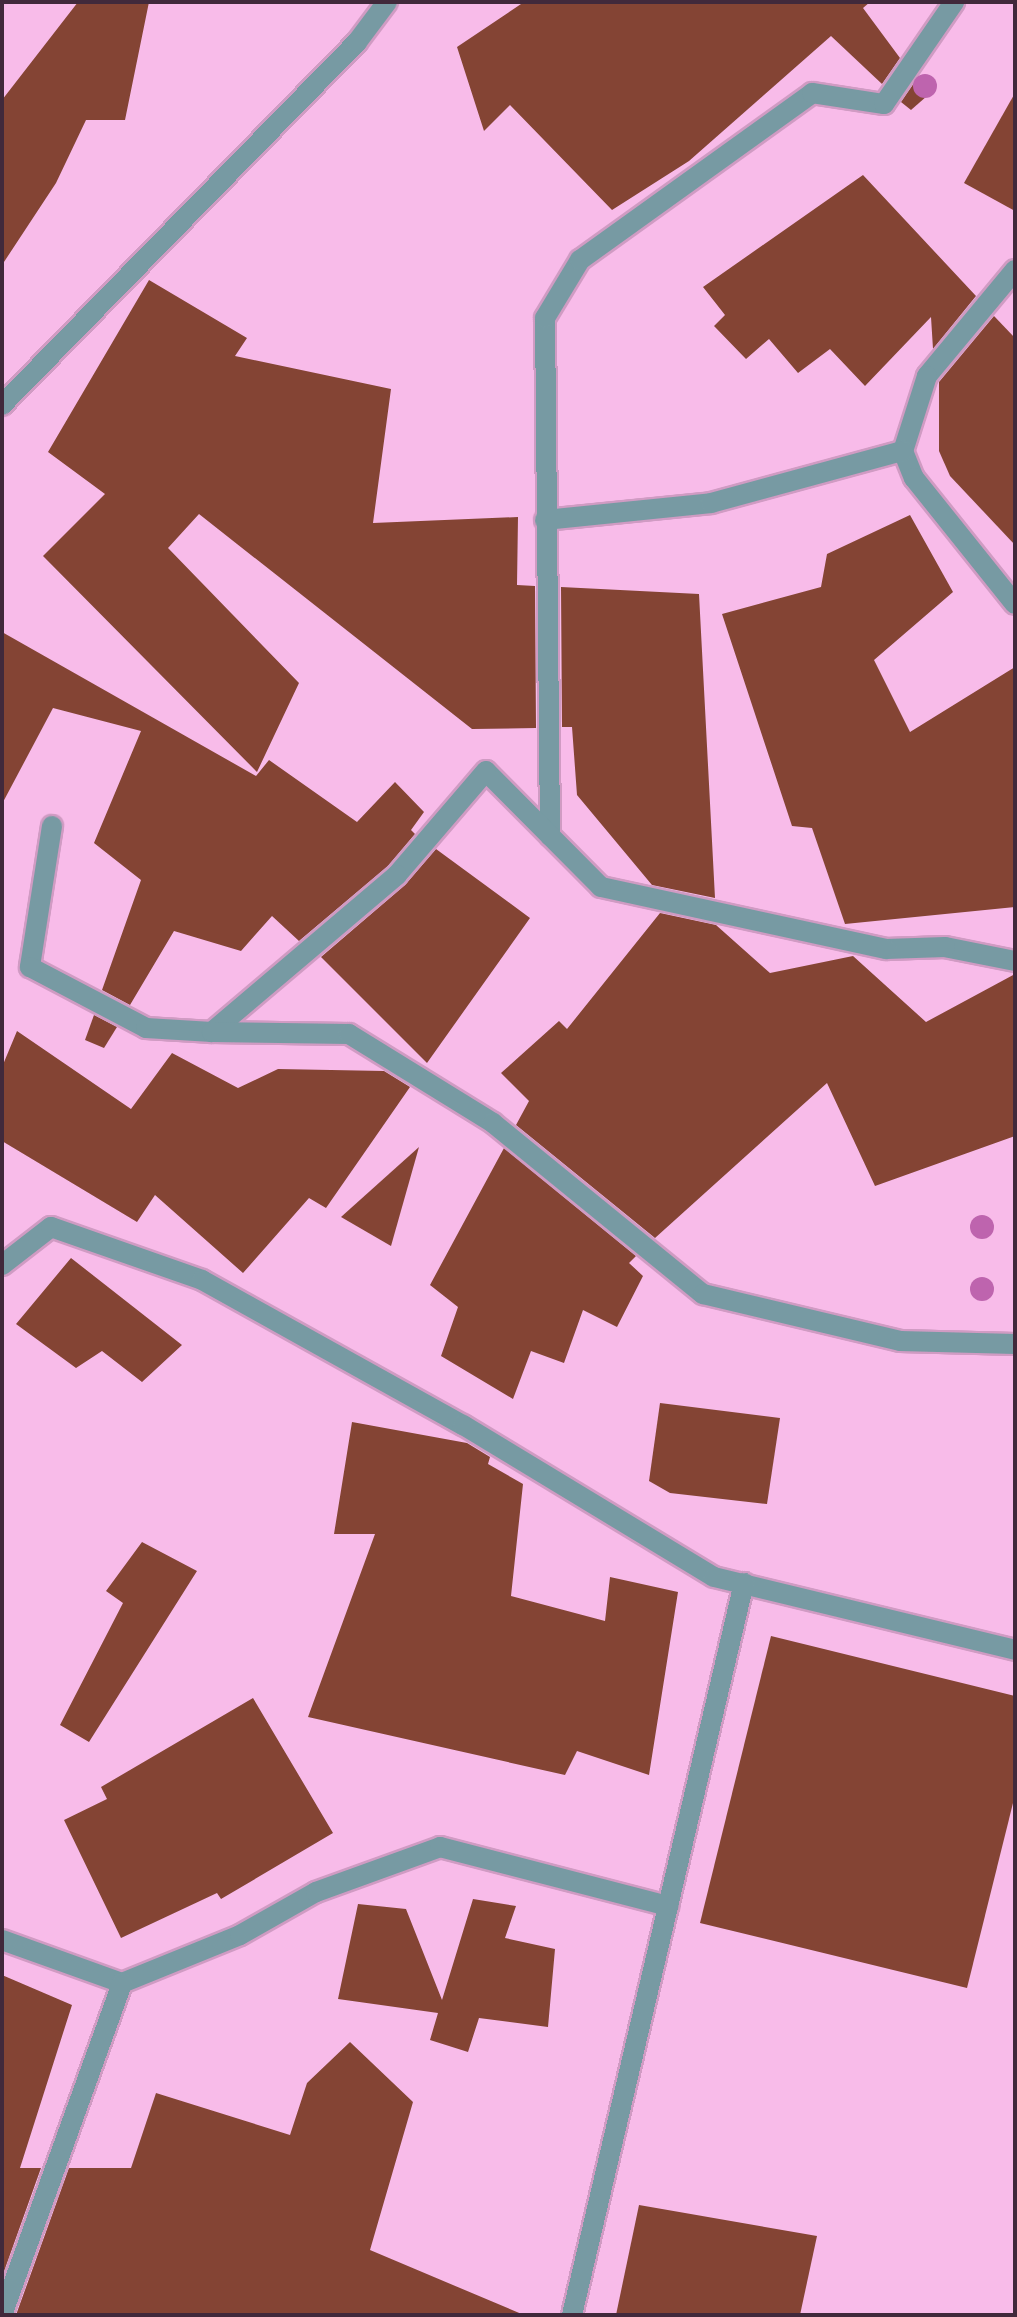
<!DOCTYPE html>
<style>
body{margin:0}
#map{position:relative;width:1017px;height:2317px;overflow:hidden;background:#f8bbe9;font-family:Figtree,sans-serif}
div>[style]{position:absolute}
.building>*{inset:0;background:#844434}
.roads{filter:drop-shadow(2px 0 #d09bc3) drop-shadow(-2px 0 #d09bc3) drop-shadow(0 2px #d09bc3) drop-shadow(0 -2px #d09bc3)}
.minor>*{height:20px;margin:-10px;padding:0 10px;transform-origin:10px;border-radius:10px;background:#779aa3}
.trees>*{width:24px;height:24px;margin:-12px;border-radius:50%;background:#be64ae}
span{translate:-50% -50%;white-space:nowrap;text-align:center;line-height:1.15;-webkit-text-stroke:8px #ffecfa;paint-order:stroke}
.frame{position:absolute;inset:0;border:4px solid #41293b;pointer-events:none}
</style>
<div id="map">
<div class="building">
<div style="clip-path:polygon(78px 2px,149px 2px,125px 120px,86px 120px,56px 183px,2px 265px,2px 100px)"></div>
<div style="clip-path:polygon(524px 2px,870px 2px,863px 8px,900px 58px,882px 84px,831px 36px,689px 161px,612px 210px,510px 105px,484px 131px,457px 47px)"></div>
<div style="clip-path:polygon(916px 80px,927px 96px,911px 110px,901px 102px)"></div>
<div style="clip-path:polygon(1015px 93px,1015px 211px,964px 183px)"></div>
<div style="clip-path:polygon(863px 175px,976px 296px,933px 349px,931px 317px,865px 386px,830px 349px,798px 373px,769px 339px,746px 359px,714px 326px,725px 315px,703px 287px)"></div>
<div style="clip-path:polygon(149px 280px,247px 338px,235px 356px,391px 389px,373px 523px,518px 517px,517px 585px,535px 586px,536px 728px,472px 729px,199px 514px,168px 548px,299px 683px,257px 772px,43px 556px,105px 494px,48px 452px)"></div>
<div style="clip-path:polygon(994px 316px,1015px 338px,1015px 545px,950px 476px,939px 451px,939px 382px)"></div>
<div style="clip-path:polygon(910px 515px,953px 592px,874px 660px,910px 732px,1015px 667px,1015px 907px,845px 924px,812px 828px,792px 826px,722px 614px,821px 587px,827px 554px)"></div>
<div style="clip-path:polygon(561px 587px,699px 594px,715px 898px,652px 885px,577px 795px,572px 727px,562px 727px)"></div>
<div style="clip-path:polygon(2px 632px,256px 776px,269px 760px,357px 822px,395px 782px,424px 812px,411px 830px,415px 834px,388px 866px,299px 941px,272px 916px,241px 951px,174px 931px,130px 1005px,102px 990px,141px 880px,94px 843px,141px 731px,53px 708px,2px 804px)"></div>
<div style="clip-path:polygon(436px 849px,530px 918px,427px 1063px,321px 957px,405px 885px)"></div>
<div style="clip-path:polygon(660px 913px,716px 925px,770px 973px,853px 956px,926px 1022px,1015px 974px,1015px 1136px,875px 1186px,827px 1083px,655px 1238px,516px 1125px,529px 1101px,501px 1073px,559px 1021px,567px 1029px)"></div>
<div style="clip-path:polygon(94px 1015px,117px 1027px,104px 1048px,85px 1040px)"></div>
<div style="clip-path:polygon(17px 1031px,131px 1109px,172px 1053px,238px 1088px,278px 1069px,384px 1071px,410px 1087px,326px 1208px,309px 1198px,243px 1273px,155px 1195px,137px 1222px,2px 1141px,2px 1067px)"></div>
<div style="clip-path:polygon(419px 1147px,391px 1246px,341px 1217px)"></div>
<div style="clip-path:polygon(504px 1148px,636px 1256px,629px 1263px,643px 1276px,617px 1327px,583px 1310px,564px 1363px,531px 1351px,513px 1399px,441px 1356px,458px 1307px,430px 1285px)"></div>
<div style="clip-path:polygon(71px 1258px,182px 1345px,142px 1382px,102px 1351px,76px 1368px,16px 1324px)"></div>
<div style="clip-path:polygon(660px 1403px,780px 1418px,767px 1504px,670px 1493px,649px 1481px)"></div>
<div style="clip-path:polygon(352px 1422px,467px 1443px,490px 1457px,488px 1464px,523px 1484px,511px 1596px,605px 1621px,610px 1577px,678px 1592px,649px 1775px,577px 1751px,565px 1775px,308px 1717px,375px 1534px,334px 1534px)"></div>
<div style="clip-path:polygon(142px 1542px,197px 1571px,89px 1742px,60px 1725px,123px 1603px,106px 1591px)"></div>
<div style="clip-path:polygon(771px 1636px,1015px 1696px,1015px 1795px,967px 1988px,700px 1923px)"></div>
<div style="clip-path:polygon(253px 1698px,333px 1833px,221px 1899px,217px 1893px,121px 1938px,64px 1820px,107px 1799px,101px 1787px)"></div>
<div style="clip-path:polygon(473px 1899px,516px 1906px,505px 1938px,555px 1949px,548px 2027px,479px 2018px,468px 2052px,430px 2040px,438px 2013px,338px 1999px,358px 1904px,406px 1909px,442px 2000px)"></div>
<div style="clip-path:polygon(2px 1975px,72px 2005px,20px 2168px,41px 2168px,2px 2277px)"></div>
<div style="clip-path:polygon(350px 2042px,413px 2102px,370px 2250px,524px 2315px,16px 2315px,69px 2168px,131px 2168px,156px 2093px,290px 2135px,307px 2083px)"></div>
<div style="clip-path:polygon(639px 2205px,817px 2236px,800px 2315px,616px 2315px)"></div>
</div>
<div class="roads">
<div class="minor">
<div style="left:1015px;top:270px;width:138px;rotate:129.7deg"></div>
<div style="left:927px;top:376px;width:79px;rotate:107.7deg"></div>
<div style="left:903px;top:451px;width:29px;rotate:68deg"></div>
<div style="left:914px;top:478px;width:161px;rotate:51.3deg"></div>
<div style="left:2px;top:405px;width:508px;rotate:-45.64deg"></div>
<div style="left:357px;top:42px;width:50px;rotate:-53.1deg"></div>
<div style="left:545px;top:520px;width:167px;rotate:-5.8deg"></div>
<div style="left:711px;top:503px;width:199px;rotate:-15.2deg"></div>
<div style="left:52px;top:826px;width:143px;rotate:98.9deg"></div>
<div style="left:30px;top:967px;width:131px;rotate:27.7deg"></div>
<div style="left:146px;top:1028px;width:66px;rotate:3.5deg"></div>
<div style="left:550px;top:836px;width:518px;rotate:-90.55deg"></div>
<div style="left:545px;top:318px;width:68px;rotate:-58.9deg"></div>
<div style="left:580px;top:260px;width:286px;rotate:-35.7deg"></div>
<div style="left:812px;top:93px;width:73px;rotate:8.7deg"></div>
<div style="left:884px;top:104px;width:124px;rotate:-55.5deg"></div>
<div style="left:1015px;top:961px;width:71px;rotate:-168.7deg"></div>
<div style="left:945px;top:947px;width:59px;rotate:178.1deg"></div>
<div style="left:886px;top:949px;width:292px;rotate:-167.7deg"></div>
<div style="left:601px;top:887px;width:163px;rotate:-134.8deg"></div>
<div style="left:486px;top:771px;width:137px;rotate:130.6deg"></div>
<div style="left:397px;top:875px;width:243px;rotate:139.7deg"></div>
<div style="left:212px;top:1032px;width:137px;rotate:0.8deg"></div>
<div style="left:349px;top:1034px;width:169px;rotate:31.7deg"></div>
<div style="left:493px;top:1123px;width:271px;rotate:39.2deg"></div>
<div style="left:703px;top:1294px;width:203px;rotate:13.4deg"></div>
<div style="left:900px;top:1341px;width:115px;rotate:1.5deg"></div>
<div style="left:2px;top:1265px;width:62px;rotate:-37.8deg"></div>
<div style="left:51px;top:1227px;width:160px;rotate:19.3deg"></div>
<div style="left:202px;top:1280px;width:299px;rotate:29.1deg"></div>
<div style="left:463px;top:1425px;width:293px;rotate:31.2deg"></div>
<div style="left:714px;top:1577px;width:310px;rotate:13.6deg"></div>
<div style="left:2px;top:1940px;width:127px;rotate:19.7deg"></div>
<div style="left:122px;top:1983px;width:127px;rotate:-22.1deg"></div>
<div style="left:240px;top:1935px;width:87px;rotate:-29.5deg"></div>
<div style="left:316px;top:1892px;width:132px;rotate:-19.9deg"></div>
<div style="left:440px;top:1847px;width:236px;rotate:14.5deg"></div>
<div style="left:2px;top:2315px;width:353px;rotate:-70.1deg"></div>
<div style="left:572px;top:2315px;width:752px;rotate:-76.78deg"></div>
</div>
</div>
<div class="trees">
<div style="left:925px;top:86px"></div>
<div style="left:982px;top:1227px"></div>
<div style="left:982px;top:1289px"></div>
</div>
<div class="frame"></div>
</div>
